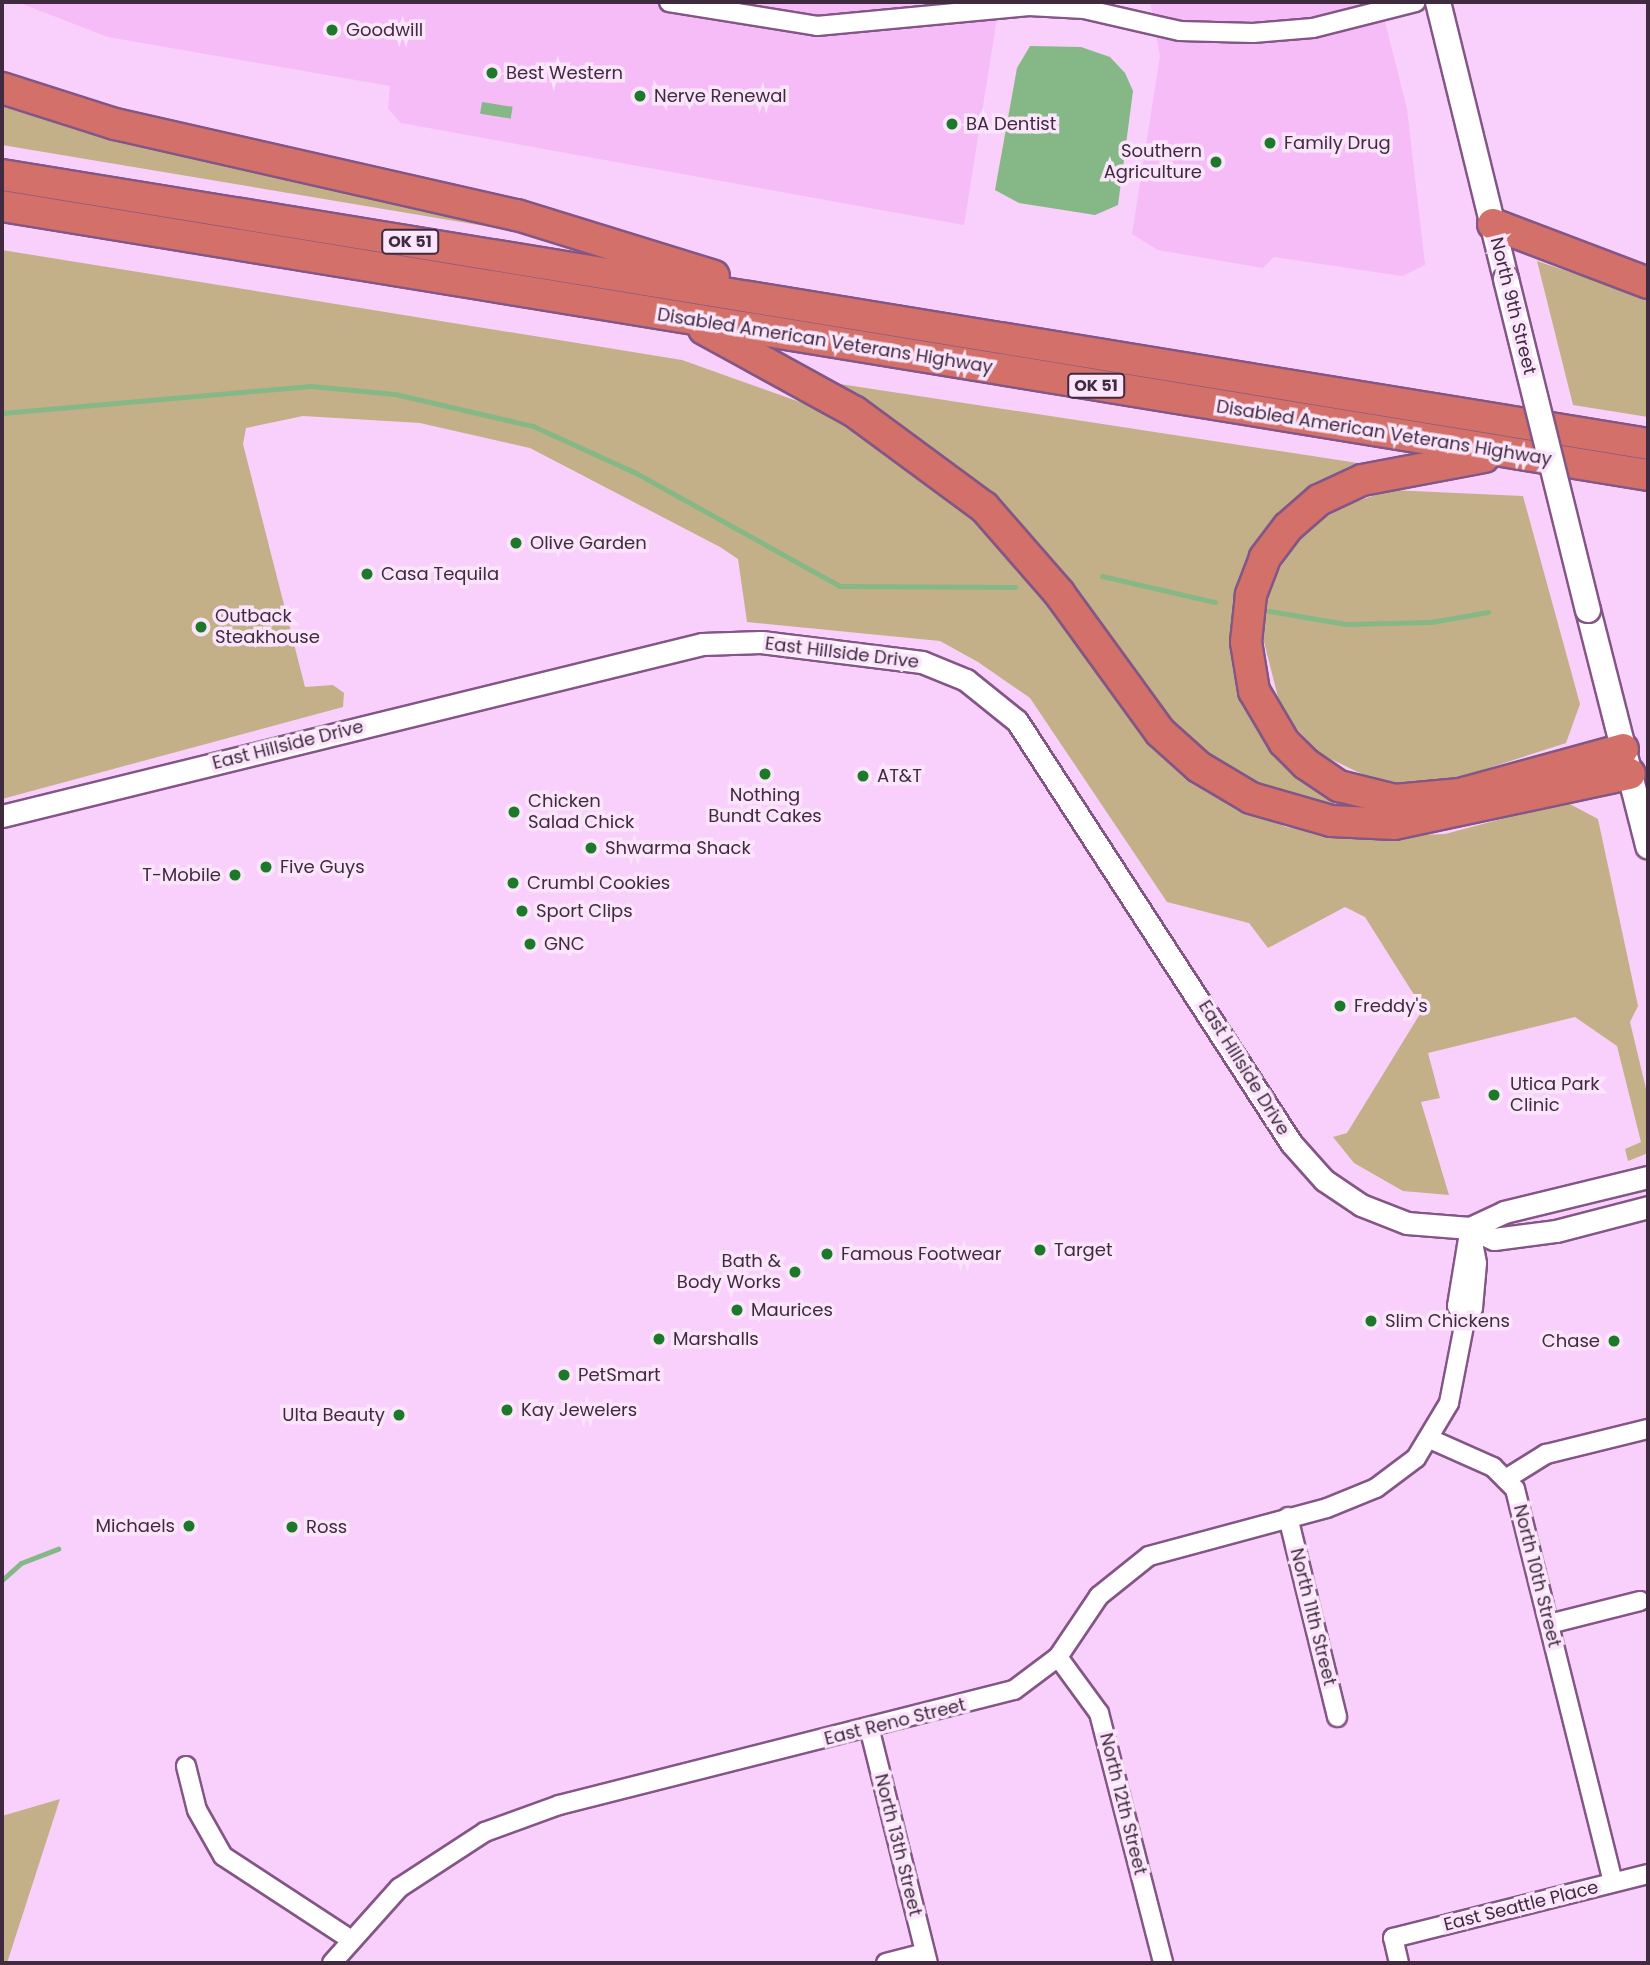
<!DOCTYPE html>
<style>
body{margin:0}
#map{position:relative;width:1650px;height:1965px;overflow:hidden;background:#f9d0fb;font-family:Poppins,sans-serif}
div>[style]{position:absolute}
.built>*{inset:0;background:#f5bcf8}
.green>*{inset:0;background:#c3b088}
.water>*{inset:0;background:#85b886;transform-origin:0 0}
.stream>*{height:5px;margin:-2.5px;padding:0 2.5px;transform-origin:2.5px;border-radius:2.5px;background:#85b886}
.roads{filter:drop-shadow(2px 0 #845686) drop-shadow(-2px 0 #845686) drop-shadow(0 2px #845686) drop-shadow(0 -2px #845686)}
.minor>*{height:18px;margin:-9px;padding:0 9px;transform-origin:9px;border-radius:9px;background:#fff}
.tertiary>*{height:21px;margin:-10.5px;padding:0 10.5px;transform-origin:10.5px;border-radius:10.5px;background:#fff}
.secondary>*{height:24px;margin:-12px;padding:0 12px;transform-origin:12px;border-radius:12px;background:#fff}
.motorway>*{height:30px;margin:-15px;padding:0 15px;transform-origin:15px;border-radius:15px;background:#d27069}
.bridges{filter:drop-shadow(2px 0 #845686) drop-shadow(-2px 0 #845686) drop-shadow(0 2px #845686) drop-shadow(0 -2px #845686)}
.secondary-bridge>*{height:24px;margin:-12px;padding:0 12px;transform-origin:12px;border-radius:12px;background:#fff}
.dots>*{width:19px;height:19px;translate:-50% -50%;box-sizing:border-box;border:4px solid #fae5fa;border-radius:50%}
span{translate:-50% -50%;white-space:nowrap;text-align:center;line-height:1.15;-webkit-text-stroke:7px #fae5fa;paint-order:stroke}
.shield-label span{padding:2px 5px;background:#fae5fa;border:2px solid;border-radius:5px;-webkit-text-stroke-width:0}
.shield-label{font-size:16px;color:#3f2a3f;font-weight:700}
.poi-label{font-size:18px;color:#3f2a3f}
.left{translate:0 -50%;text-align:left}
.right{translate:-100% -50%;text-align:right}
.street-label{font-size:18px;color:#3f2a3f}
.frame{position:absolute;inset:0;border:4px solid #3f2a3f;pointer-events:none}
</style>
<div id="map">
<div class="built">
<div style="clip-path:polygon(17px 2px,1017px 2px,997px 18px,964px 225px,401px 123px,388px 109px,390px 86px,108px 37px)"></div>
<div style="clip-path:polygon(1150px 2px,1380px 2px,1407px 109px,1425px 265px,1402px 276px,1274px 257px,1263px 268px,1158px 250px,1132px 234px,1160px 56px)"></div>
</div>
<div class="green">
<div style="clip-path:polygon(2px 104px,71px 126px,511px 222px,515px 231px,2px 145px)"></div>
<div style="clip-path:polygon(2px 250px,682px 360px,814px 407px,953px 494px,1025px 571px,1154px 744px,1227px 800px,1286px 827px,1352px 838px,1445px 834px,1566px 802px,1598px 819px,1638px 1006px,1630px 1022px,1648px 1097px,1648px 1153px,1628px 1161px,1625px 1149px,1641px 1142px,1617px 1046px,1575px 1017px,1428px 1053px,1440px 1098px,1421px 1102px,1449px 1195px,1403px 1191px,1354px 1163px,1333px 1137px,1347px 1133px,1423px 1009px,1365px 917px,1345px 907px,1268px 948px,1249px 923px,1167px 902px,1030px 698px,978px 662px,940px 641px,747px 622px,738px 559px,720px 547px,530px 448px,420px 423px,303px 416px,246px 428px,243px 444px,305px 687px,333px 685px,344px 693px,343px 707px,2px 799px)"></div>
<div style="clip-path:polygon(1537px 261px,1648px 298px,1648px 417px,1573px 405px)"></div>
<div style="clip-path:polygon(827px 382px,1384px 467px,1282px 522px,1243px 682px,1344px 796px,1384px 818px,1272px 797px,1184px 745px,1071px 597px)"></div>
<div style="clip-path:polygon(1390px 490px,1523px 496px,1580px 704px,1566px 743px,1433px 786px,1385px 785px,1320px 754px,1282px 713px,1261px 630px,1271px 583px,1302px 532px,1343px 506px)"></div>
<div style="clip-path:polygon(60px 1799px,7px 1963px,2px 1963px,2px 1816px)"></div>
</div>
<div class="water">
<div style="clip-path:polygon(1030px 46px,1081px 47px,1110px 57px,1125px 73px,1133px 91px,1118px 205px,1095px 215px,1019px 203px,995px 190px,1017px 68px)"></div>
<div style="left:482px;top:102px;width:31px;height:12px;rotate:9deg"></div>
</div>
<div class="stream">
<div style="left:2px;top:413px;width:310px;rotate:-5deg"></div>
<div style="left:311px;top:386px;width:84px;rotate:5.4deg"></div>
<div style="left:395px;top:394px;width:142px;rotate:13.1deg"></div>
<div style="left:533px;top:426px;width:113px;rotate:24.5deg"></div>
<div style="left:636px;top:473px;width:233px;rotate:29deg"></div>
<div style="left:840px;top:586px;width:175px;rotate:0.3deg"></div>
<div style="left:1102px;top:576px;width:116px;rotate:13deg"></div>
<div style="left:1269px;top:611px;width:78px;rotate:9.6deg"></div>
<div style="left:1346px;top:624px;width:85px;rotate:-1.3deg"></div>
<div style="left:1431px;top:622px;width:58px;rotate:-10deg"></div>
<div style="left:2px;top:1580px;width:25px;rotate:-42deg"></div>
<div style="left:21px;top:1563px;width:40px;rotate:-21deg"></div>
</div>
<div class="roads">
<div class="minor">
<div style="left:669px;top:2px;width:150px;rotate:9.2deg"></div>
<div style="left:817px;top:26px;width:213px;rotate:-5.4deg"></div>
<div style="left:1029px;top:6px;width:55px;rotate:3.1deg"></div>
<div style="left:1084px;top:9px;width:98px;rotate:12.9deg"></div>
<div style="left:1180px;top:31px;width:73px;rotate:1.6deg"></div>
<div style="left:1253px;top:33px;width:60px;rotate:-4.8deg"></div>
<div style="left:1313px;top:28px;width:106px;rotate:-14.2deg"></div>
<div style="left:1465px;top:1321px;width:17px;rotate:-118deg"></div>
<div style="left:1457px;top:1306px;width:74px;rotate:-80.7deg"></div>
<div style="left:1430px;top:1439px;width:69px;rotate:24deg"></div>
<div style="left:1493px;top:1467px;width:31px;rotate:45deg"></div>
<div style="left:1515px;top:1489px;width:405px;rotate:76deg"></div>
<div style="left:1509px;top:1477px;width:44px;rotate:-31.9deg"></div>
<div style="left:1546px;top:1454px;width:105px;rotate:-13.8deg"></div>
<div style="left:1288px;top:1517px;width:206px;rotate:76.2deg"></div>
<div style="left:1549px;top:1624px;width:94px;rotate:-14.2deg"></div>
<div style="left:1058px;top:1657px;width:69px;rotate:53.8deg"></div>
<div style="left:1099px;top:1713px;width:258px;rotate:75.6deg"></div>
<div style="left:869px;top:1727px;width:243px;rotate:76deg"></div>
<div style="left:186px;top:1766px;width:45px;rotate:76deg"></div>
<div style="left:197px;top:1810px;width:53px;rotate:60.5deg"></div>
<div style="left:223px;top:1856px;width:152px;rotate:33.2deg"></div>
<div style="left:332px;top:1963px;width:101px;rotate:-48.2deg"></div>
<div style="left:399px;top:1888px;width:103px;rotate:-33.1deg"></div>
<div style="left:485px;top:1832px;width:79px;rotate:-20deg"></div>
<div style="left:559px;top:1805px;width:469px;rotate:-14.2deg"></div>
<div style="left:1014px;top:1690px;width:55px;rotate:-36.9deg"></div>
<div style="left:1058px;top:1657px;width:73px;rotate:-56.1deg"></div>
<div style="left:1099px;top:1596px;width:64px;rotate:-38.7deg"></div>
<div style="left:1149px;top:1556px;width:184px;rotate:-15.1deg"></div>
<div style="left:1327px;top:1508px;width:53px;rotate:-22.2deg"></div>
<div style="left:1376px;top:1488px;width:50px;rotate:-36.9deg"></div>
<div style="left:1416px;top:1458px;width:64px;rotate:-59deg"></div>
<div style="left:1449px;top:1403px;width:84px;rotate:-79deg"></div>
<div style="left:1465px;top:1321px;width:15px;rotate:-58deg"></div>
<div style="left:1473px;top:1308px;width:45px;rotate:-84.9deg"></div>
<div style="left:1477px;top:1263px;width:36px;rotate:-101deg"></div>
<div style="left:886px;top:1963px;width:40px;rotate:-14.4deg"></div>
<div style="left:1399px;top:1963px;width:26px;rotate:-103deg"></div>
<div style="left:1393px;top:1938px;width:263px;rotate:-14.1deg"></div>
</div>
<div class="tertiary">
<div style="left:2px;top:816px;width:721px;rotate:-13.8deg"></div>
<div style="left:702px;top:644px;width:59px;rotate:-1.9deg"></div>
<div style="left:761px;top:642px;width:162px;rotate:7.1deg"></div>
<div style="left:922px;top:662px;width:48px;rotate:22.2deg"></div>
<div style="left:966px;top:680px;width:65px;rotate:38.8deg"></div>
<div style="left:1017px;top:721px;width:503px;rotate:57deg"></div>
<div style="left:1291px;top:1143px;width:50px;rotate:48.3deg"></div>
<div style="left:1324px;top:1180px;width:45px;rotate:34deg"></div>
<div style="left:1361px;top:1205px;width:49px;rotate:21.4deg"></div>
<div style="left:1407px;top:1223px;width:63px;rotate:4.5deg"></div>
<div style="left:1470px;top:1228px;width:26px;rotate:25deg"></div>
<div style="left:1494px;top:1239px;width:63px;rotate:-7.4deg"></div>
<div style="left:1556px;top:1231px;width:95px;rotate:-14.6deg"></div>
<div style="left:1470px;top:1228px;width:38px;rotate:-25deg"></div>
<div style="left:1504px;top:1212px;width:148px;rotate:-13.7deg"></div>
</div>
<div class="secondary">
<div style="left:1438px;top:2px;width:285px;rotate:76.2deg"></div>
<div style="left:1588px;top:610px;width:244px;rotate:75.7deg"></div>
</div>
<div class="motorway">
<div style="left:2px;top:88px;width:119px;rotate:17.7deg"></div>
<div style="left:115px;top:124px;width:412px;rotate:12.8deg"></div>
<div style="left:517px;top:215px;width:206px;rotate:17.2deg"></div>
<div style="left:2px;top:175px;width:1668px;rotate:9.28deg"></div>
<div style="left:2px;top:206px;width:1668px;rotate:9.28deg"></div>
<div style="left:1493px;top:224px;width:166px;rotate:20.8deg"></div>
<div style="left:704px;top:329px;width:172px;rotate:28.8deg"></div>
<div style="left:855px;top:412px;width:160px;rotate:36.4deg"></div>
<div style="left:984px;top:507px;width:114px;rotate:48.9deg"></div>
<div style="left:1059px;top:593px;width:172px;rotate:54deg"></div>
<div style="left:1160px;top:732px;width:52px;rotate:41.9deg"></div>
<div style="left:1199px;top:767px;width:61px;rotate:30.8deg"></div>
<div style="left:1251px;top:798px;width:83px;rotate:16deg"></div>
<div style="left:1331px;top:821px;width:63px;rotate:2.7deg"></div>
<div style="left:1394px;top:824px;width:241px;rotate:-12deg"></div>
<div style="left:1484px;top:457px;width:124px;rotate:169.3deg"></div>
<div style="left:1362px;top:480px;width:47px;rotate:155.1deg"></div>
<div style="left:1319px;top:500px;width:41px;rotate:138.9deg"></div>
<div style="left:1288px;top:527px;width:39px;rotate:127deg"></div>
<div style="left:1265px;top:558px;width:40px;rotate:111deg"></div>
<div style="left:1251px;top:595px;width:47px;rotate:96.1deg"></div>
<div style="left:1246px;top:642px;width:50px;rotate:80.7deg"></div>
<div style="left:1254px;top:691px;width:59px;rotate:59.5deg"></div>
<div style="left:1284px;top:742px;width:31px;rotate:45deg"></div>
<div style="left:1306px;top:764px;width:40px;rotate:34deg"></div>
<div style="left:1339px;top:786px;width:58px;rotate:14deg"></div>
<div style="left:1395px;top:800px;width:65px;rotate:-5.3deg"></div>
<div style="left:1460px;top:794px;width:169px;rotate:-15.4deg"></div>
</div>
</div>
<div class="bridges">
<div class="secondary-bridge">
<div style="left:1506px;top:279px;width:341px;rotate:76.1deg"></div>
</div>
</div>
<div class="dots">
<div style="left:332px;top:30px;background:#1b7929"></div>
<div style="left:492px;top:73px;background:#1b7929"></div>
<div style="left:640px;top:96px;background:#1b7929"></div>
<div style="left:952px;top:124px;background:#1b7929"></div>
<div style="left:1270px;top:143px;background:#1b7929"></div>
<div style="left:1216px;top:162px;background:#1b7929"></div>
<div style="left:516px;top:543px;background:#1b7929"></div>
<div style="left:367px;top:574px;background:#1b7929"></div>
<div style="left:201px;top:627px;background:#1b7929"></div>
<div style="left:765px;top:774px;background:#1b7929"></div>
<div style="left:863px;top:776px;background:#1b7929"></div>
<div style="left:514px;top:812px;background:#1b7929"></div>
<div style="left:591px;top:848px;background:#1b7929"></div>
<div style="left:266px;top:867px;background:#1b7929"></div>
<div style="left:235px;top:875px;background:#1b7929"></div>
<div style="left:513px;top:883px;background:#1b7929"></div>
<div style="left:522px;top:911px;background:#1b7929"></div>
<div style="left:530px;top:944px;background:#1b7929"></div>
<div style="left:1340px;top:1006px;background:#1b7929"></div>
<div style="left:1494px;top:1095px;background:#1b7929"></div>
<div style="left:1040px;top:1250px;background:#1b7929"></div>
<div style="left:827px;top:1254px;background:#1b7929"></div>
<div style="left:795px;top:1272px;background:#1b7929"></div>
<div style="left:737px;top:1310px;background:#1b7929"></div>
<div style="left:1371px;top:1321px;background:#1b7929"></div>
<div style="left:659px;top:1339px;background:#1b7929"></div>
<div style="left:1614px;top:1341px;background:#1b7929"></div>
<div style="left:564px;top:1375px;background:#1b7929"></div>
<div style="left:507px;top:1410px;background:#1b7929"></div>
<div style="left:399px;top:1415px;background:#1b7929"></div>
<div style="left:189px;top:1526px;background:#1b7929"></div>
<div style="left:292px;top:1527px;background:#1b7929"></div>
</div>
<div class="shield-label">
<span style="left:410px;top:242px">OK 51</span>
<span style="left:1096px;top:386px">OK 51</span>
</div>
<div class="poi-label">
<span class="left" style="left:346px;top:30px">Goodwill</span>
<span class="left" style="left:506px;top:73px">Best Western</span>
<span class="left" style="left:654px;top:96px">Nerve Renewal</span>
<span class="left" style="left:966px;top:124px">BA Dentist</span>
<span class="left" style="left:1284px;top:143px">Family Drug</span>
<span class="right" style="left:1202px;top:162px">Southern<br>Agriculture</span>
<span class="left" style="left:530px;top:543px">Olive Garden</span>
<span class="left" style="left:381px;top:574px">Casa Tequila</span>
<span class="left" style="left:215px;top:627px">Outback<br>Steakhouse</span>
<span class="left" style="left:877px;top:776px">AT&amp;T</span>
<span style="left:765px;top:806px">Nothing<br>Bundt Cakes</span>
<span class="left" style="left:528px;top:812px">Chicken<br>Salad Chick</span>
<span class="left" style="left:605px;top:848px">Shwarma Shack</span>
<span class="left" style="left:280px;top:867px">Five Guys</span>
<span class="right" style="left:221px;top:875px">T-Mobile</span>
<span class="left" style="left:527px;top:883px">Crumbl Cookies</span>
<span class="left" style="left:536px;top:911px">Sport Clips</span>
<span class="left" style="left:544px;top:944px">GNC</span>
<span class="left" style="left:1354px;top:1006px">Freddy's</span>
<span class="left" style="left:1510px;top:1095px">Utica Park<br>Clinic</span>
<span class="left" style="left:1054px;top:1250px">Target</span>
<span class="left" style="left:841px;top:1254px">Famous Footwear</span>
<span class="right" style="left:781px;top:1272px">Bath &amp;<br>Body Works</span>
<span class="left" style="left:751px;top:1310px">Maurices</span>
<span class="left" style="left:1385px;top:1321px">Slim Chickens</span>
<span class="left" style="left:673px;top:1339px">Marshalls</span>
<span class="right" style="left:1600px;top:1341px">Chase</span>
<span class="left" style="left:578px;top:1375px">PetSmart</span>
<span class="left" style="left:521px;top:1410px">Kay Jewelers</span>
<span class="right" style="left:385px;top:1415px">Ulta Beauty</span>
<span class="right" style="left:175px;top:1526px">Michaels</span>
<span class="left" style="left:306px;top:1527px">Ross</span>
</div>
<div class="street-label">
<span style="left:1513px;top:306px;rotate:76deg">North 9th Street</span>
<span style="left:825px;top:341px;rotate:9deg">Disabled American Veterans Highway</span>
<span style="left:1384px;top:433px;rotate:9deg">Disabled American Veterans Highway</span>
<span style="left:842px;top:653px;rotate:7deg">East Hillside Drive</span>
<span style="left:288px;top:745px;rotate:-14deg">East Hillside Drive</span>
<span style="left:1244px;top:1068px;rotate:58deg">East Hillside Drive</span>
<span style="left:1537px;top:1576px;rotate:76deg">North 10th Street</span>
<span style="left:1313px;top:1617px;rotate:76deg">North 11th Street</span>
<span style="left:895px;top:1722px;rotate:-14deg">East Reno Street</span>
<span style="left:1123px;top:1804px;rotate:76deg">North 12th Street</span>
<span style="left:898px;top:1845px;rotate:76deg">North 13th Street</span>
<span style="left:1521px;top:1906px;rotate:-14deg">East Seattle Place</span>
</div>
<div class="frame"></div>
</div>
